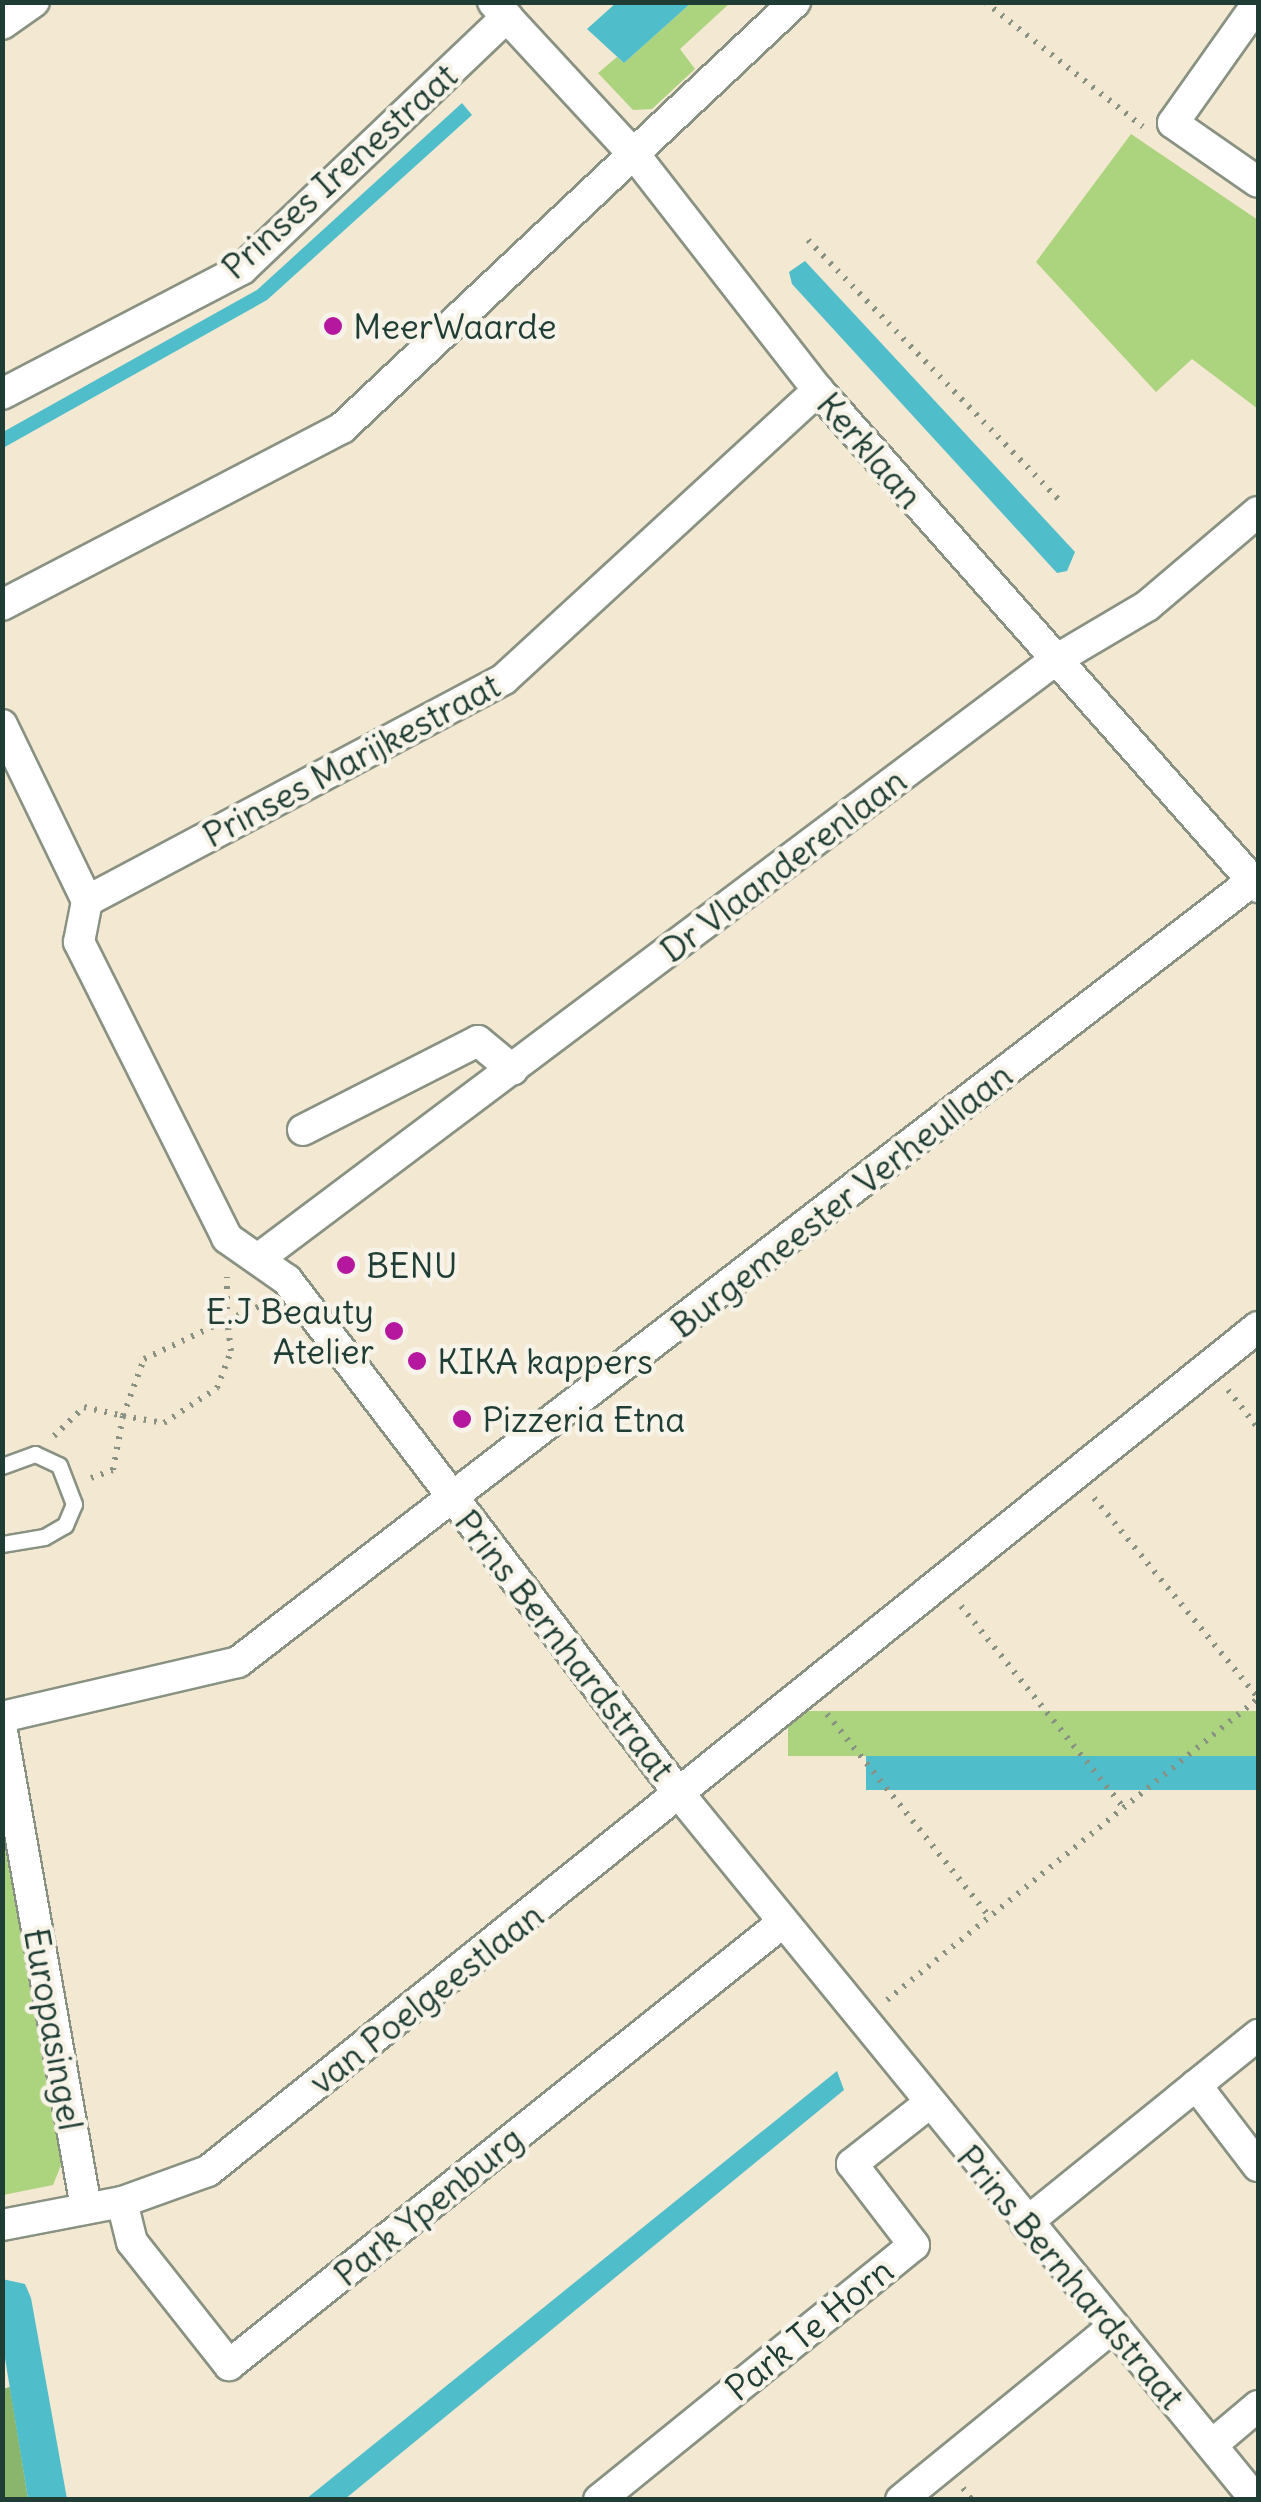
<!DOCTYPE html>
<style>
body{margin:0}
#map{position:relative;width:1261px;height:2502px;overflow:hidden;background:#f3e8d1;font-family:Delius,sans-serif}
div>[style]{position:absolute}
.green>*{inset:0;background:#acd37e;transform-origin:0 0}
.forest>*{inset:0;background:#89b56d}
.water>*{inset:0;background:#50bdca;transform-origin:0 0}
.path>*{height:6px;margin-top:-3px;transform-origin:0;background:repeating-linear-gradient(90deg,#899282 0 2.5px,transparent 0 10.5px)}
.roads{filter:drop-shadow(2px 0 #899282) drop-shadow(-2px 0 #899282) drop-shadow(0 2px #899282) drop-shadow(0 -2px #899282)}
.service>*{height:15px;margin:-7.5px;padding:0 7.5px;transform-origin:7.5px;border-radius:7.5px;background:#fff}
.minor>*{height:30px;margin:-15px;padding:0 15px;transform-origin:15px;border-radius:15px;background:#fff}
.dots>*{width:28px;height:28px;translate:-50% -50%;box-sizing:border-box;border:5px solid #f7f3e8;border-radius:50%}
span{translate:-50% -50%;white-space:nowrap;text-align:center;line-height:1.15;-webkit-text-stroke:9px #f7f3e8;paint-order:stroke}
.street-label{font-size:35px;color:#1f3d34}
.poi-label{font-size:35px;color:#1f3d34}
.left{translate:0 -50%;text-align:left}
.right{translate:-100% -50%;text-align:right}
.frame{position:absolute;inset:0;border:5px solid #1f3d34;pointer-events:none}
</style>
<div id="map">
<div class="green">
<div style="clip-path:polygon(691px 3px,730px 3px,680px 49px,695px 69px,652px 109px,633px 110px,598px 73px,617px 57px,624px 63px)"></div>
<div style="clip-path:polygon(1131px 134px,1258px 220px,1258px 409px,1192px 359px,1156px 392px,1036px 262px)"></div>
<div style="left:1258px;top:1711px;width:45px;height:470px;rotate:90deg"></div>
<div style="clip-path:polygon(2px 1833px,63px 2160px,53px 2185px,3px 2195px)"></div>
</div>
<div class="forest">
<div style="clip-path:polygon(10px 2387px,28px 2499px,3px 2499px,2px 2389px)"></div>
</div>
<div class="water">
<div style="clip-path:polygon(616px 3px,616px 2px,691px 3px,624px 63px,587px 29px)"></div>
<div style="clip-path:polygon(462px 103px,472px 115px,267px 300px,3px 448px,3px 432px,257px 290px)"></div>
<div style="clip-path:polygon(805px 261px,1075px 552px,1067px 571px,1057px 573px,792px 284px,789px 272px)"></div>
<div style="left:1258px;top:1756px;width:34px;height:392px;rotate:90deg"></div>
<div style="clip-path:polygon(837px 2071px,844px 2090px,345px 2499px,306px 2499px)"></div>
<div style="clip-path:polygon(2px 2279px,25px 2284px,31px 2298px,67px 2499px,28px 2499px,3px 2346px)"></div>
</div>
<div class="path">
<div style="left:985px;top:2px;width:201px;rotate:38.3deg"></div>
<div style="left:808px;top:240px;width:366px;rotate:46deg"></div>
<div style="left:1228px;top:1390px;width:48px;rotate:51.7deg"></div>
<div style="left:54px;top:1436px;width:42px;rotate:-44deg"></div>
<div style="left:84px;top:1407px;width:40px;rotate:13deg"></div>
<div style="left:123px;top:1416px;width:61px;rotate:-69.8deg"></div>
<div style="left:144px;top:1359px;width:92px;rotate:-25.2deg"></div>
<div style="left:227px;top:1320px;width:43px;rotate:-90deg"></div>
<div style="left:91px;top:1478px;width:23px;rotate:-20deg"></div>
<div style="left:113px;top:1470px;width:55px;rotate:-79.5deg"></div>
<div style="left:123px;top:1416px;width:42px;rotate:9.7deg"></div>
<div style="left:164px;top:1423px;width:64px;rotate:-33.4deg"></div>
<div style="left:217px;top:1388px;width:40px;rotate:-69deg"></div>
<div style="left:231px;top:1351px;width:31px;rotate:-97deg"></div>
<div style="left:227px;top:1320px;width:38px;rotate:-23deg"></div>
<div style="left:1094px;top:1498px;width:259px;rotate:50.6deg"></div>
<div style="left:961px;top:1606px;width:258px;rotate:51.1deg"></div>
<div style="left:827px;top:1714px;width:259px;rotate:51.3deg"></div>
<div style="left:887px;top:2000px;width:478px;rotate:-39.1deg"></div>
<div style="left:963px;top:2488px;width:15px;rotate:53deg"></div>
</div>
<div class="roads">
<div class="service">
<div style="left:2px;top:1466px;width:35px;rotate:-20deg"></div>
<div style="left:35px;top:1454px;width:26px;rotate:25deg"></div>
<div style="left:59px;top:1465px;width:42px;rotate:69deg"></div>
<div style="left:74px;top:1504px;width:23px;rotate:113deg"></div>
<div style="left:65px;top:1525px;width:24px;rotate:150deg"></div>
<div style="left:44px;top:1537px;width:43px;rotate:170.5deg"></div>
</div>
<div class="minor">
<div style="left:493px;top:2px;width:214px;rotate:47.3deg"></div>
<div style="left:638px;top:159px;width:293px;rotate:52.1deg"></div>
<div style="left:818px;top:390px;width:664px;rotate:48.48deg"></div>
<div style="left:1258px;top:3px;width:147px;rotate:125.3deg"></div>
<div style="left:1173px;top:123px;width:103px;rotate:34.8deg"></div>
<div style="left:2px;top:24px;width:39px;rotate:-35deg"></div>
<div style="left:2px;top:394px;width:271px;rotate:-27.5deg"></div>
<div style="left:242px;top:269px;width:366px;rotate:-43.6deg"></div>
<div style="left:2px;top:605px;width:383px;rotate:-27.5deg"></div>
<div style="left:342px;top:428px;width:622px;rotate:-43.24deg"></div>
<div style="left:2px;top:725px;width:195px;rotate:64.2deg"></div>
<div style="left:87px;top:901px;width:42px;rotate:101deg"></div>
<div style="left:79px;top:942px;width:331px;rotate:63.4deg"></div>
<div style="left:227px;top:1238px;width:73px;rotate:35deg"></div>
<div style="left:287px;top:1280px;width:649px;rotate:52.64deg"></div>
<div style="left:681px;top:1796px;width:909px;rotate:50.76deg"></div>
<div style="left:87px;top:901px;width:472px;rotate:-28deg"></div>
<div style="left:504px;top:679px;width:427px;rotate:-42.6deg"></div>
<div style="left:303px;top:1130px;width:196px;rotate:-27deg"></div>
<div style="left:478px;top:1041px;width:45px;rotate:39.6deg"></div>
<div style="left:258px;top:1259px;width:996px;rotate:-36.92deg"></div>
<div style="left:1054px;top:661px;width:108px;rotate:-30.6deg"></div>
<div style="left:1147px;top:606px;width:145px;rotate:-40.3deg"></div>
<div style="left:2px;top:1717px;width:242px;rotate:-13.1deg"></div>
<div style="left:238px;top:1662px;width:1280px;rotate:-37.6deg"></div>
<div style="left:2px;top:1731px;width:485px;rotate:80deg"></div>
<div style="left:1196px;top:2085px;width:102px;rotate:52.6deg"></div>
<div style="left:122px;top:2202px;width:41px;rotate:76deg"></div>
<div style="left:132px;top:2242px;width:157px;rotate:51.7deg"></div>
<div style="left:229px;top:2365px;width:708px;rotate:-38.63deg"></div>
<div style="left:1026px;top:2223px;width:299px;rotate:-39deg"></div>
<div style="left:2px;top:2225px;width:122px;rotate:-10.9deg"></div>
<div style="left:122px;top:2202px;width:91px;rotate:-19.8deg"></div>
<div style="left:208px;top:2171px;width:1347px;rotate:-38.79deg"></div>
<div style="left:1213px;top:2444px;width:59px;rotate:-40.2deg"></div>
<div style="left:599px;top:2500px;width:405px;rotate:-39deg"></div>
<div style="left:914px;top:2245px;width:102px;rotate:-127.4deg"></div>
<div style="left:852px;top:2164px;width:95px;rotate:-38.2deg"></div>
<div style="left:901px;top:2500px;width:271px;rotate:-39.2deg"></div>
</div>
</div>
<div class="dots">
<div style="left:333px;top:326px;background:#b5179e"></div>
<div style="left:346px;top:1265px;background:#b5179e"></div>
<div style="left:394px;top:1331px;background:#b5179e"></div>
<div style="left:417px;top:1361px;background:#b5179e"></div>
<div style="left:462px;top:1419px;background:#b5179e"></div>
</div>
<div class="street-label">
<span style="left:339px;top:171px;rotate:-42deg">Prinses Irenestraat</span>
<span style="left:870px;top:450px;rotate:49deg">Kerklaan</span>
<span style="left:351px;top:760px;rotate:-28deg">Prinses Marijkestraat</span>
<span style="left:783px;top:865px;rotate:-37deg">Dr Vlaanderenlaan</span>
<span style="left:841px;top:1200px;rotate:-38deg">Burgemeester Verheullaan</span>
<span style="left:565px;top:1645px;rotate:52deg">Prins Bernhardstraat</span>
<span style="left:426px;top:1998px;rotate:-38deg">van Poelgeestlaan</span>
<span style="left:54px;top:2029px;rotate:80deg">Europasingel</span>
<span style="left:428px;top:2206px;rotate:-39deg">Park Ypenburg</span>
<span style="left:1071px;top:2277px;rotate:50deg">Prins Bernhardstraat</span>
<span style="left:809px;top:2329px;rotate:-39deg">Park Te Horn</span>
</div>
<div class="poi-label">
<span class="left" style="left:353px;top:326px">MeerWaarde</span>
<span class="left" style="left:366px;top:1265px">BENU</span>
<span class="right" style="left:374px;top:1331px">E.J Beauty<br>Atelier</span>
<span class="left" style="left:437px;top:1361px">KIKA kappers</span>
<span class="left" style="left:482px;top:1419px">Pizzeria Etna</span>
</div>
<div class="frame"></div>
</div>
